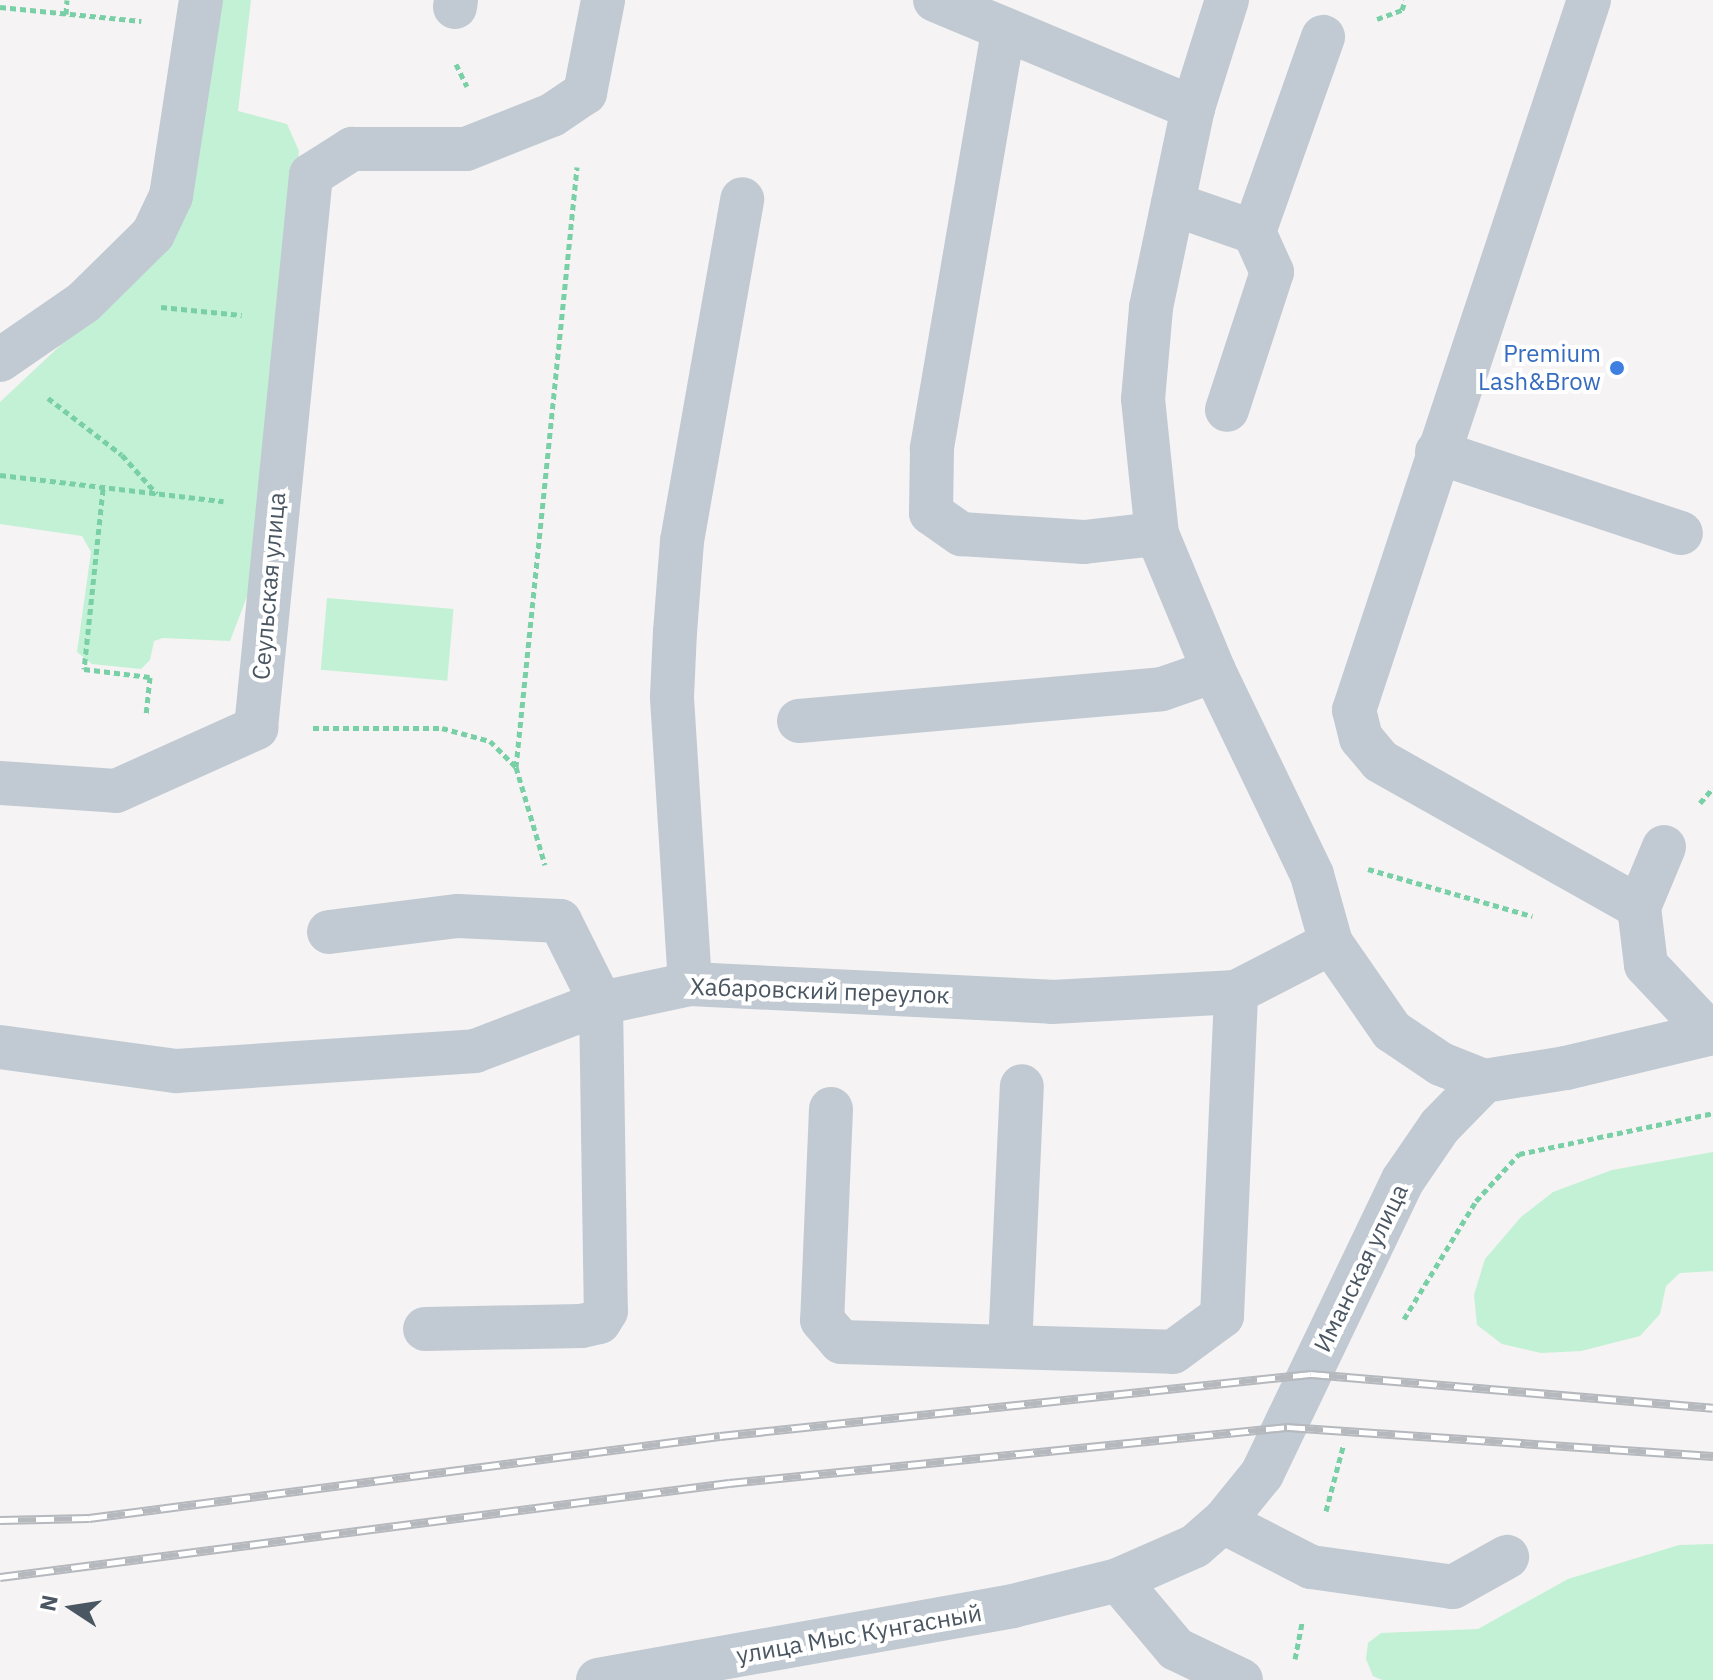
<!DOCTYPE html>
<meta charset="utf-8">
<style>
body{margin:0}
#map{position:relative;width:1713px;height:1680px;overflow:hidden;background:#f5f3f3;font-family:"IBM Plex Sans",sans-serif}
div>[style]{position:absolute}
.green>*{inset:0;background:#c3f1d5;transform-origin:0 0}
.path>*{height:5px;margin-top:-2.5px;transform-origin:0;background:repeating-linear-gradient(90deg,#7ad0a6 0 6px,transparent 0 10px)}
.minor>*{height:44px;margin:-22px;padding:0 22px;transform-origin:22px;border-radius:22px;background:#c1cad2}
.rail>*{height:9px;margin-top:-4.5px;transform-origin:0;background:repeating-linear-gradient(90deg,#fff 0 18px,#b5b8bd 0 36px);box-sizing:border-box;border-block:2px solid #b5b8bd}
.dots>*{width:22px;height:22px;translate:-50% -50%;box-sizing:border-box;border:4px solid #fff;border-radius:50%}
span{translate:-50% -50%;white-space:nowrap;text-align:center;line-height:1.15;-webkit-text-stroke:8px #fff;paint-order:stroke}
.shop-label{font-size:24px;color:#366cbe}
.right{translate:-100% -50%;text-align:right}
.street-label{font-size:24px;color:#4a5661}
.north{position:absolute;left:32px;top:1568px;width:80px;height:80px;-webkit-text-stroke:6px #fff;paint-order:stroke;rotate:282deg;font-size:22px;font-weight:700;line-height:32px;text-align:center;color:#4a5661}
.north::after{content:'';display:block;margin:auto;width:28px;height:36px;background:#4a5661;clip-path:polygon(50% 0,100% 100%,50% 72%,0 100%)}
</style>
<div id="map">
<div class="green">
<div style="clip-path:polygon(215px 0,251px 0,238px 111px,287px 124px,299px 151px,251px 586px,230px 641px,163px 638px,154px 641px,150px 660px,141px 669px,92px 664px,77px 652px,91px 552px,82px 536px,0 524px,0 402px,129px 281px)"></div>
<div style="left:327px;top:598px;width:127px;height:72px;rotate:5deg"></div>
<div style="clip-path:polygon(1713px 1152px,1713px 1271px,1680px 1273px,1666px 1286px,1660px 1314px,1640px 1336px,1581px 1351px,1541px 1353px,1502px 1344px,1477px 1325px,1474px 1295px,1485px 1259px,1521px 1217px,1553px 1192px,1612px 1170px)"></div>
<div style="clip-path:polygon(1713px 1544px,1713px 1680px,1382px 1680px,1373px 1676px,1366px 1659px,1368px 1643px,1381px 1633px,1478px 1629px,1568px 1579px,1679px 1545px)"></div>
</div>
<div class="path">
<div style="left:0;top:7px;width:142px;rotate:5.7deg"></div>
<div style="left:66px;top:14px;width:14px;rotate:-86deg"></div>
<div style="left:1377px;top:19px;width:27px;rotate:-20deg"></div>
<div style="left:1402px;top:10px;width:10px;rotate:-73deg"></div>
<div style="left:456px;top:64px;width:25px;rotate:64deg"></div>
<div style="left:161px;top:307px;width:81px;rotate:5.6deg"></div>
<div style="left:48px;top:398px;width:93px;rotate:37.6deg"></div>
<div style="left:122px;top:455px;width:52px;rotate:48.1deg"></div>
<div style="left:0;top:475px;width:225px;rotate:6.7deg"></div>
<div style="left:103px;top:489px;width:181px;rotate:96deg"></div>
<div style="left:84px;top:669px;width:66px;rotate:6.9deg"></div>
<div style="left:150px;top:677px;width:39px;rotate:96deg"></div>
<div style="left:313px;top:728px;width:129px"></div>
<div style="left:442px;top:728px;width:50px;rotate:15.2deg"></div>
<div style="left:490px;top:741px;width:37px;rotate:45deg"></div>
<div style="left:516px;top:767px;width:102px;rotate:73.5deg"></div>
<div style="left:516px;top:767px;width:603px;rotate:-84.19deg"></div>
<div style="left:1700px;top:803px;width:20px;rotate:-49deg"></div>
<div style="left:1368px;top:869px;width:171px;rotate:16deg"></div>
<div style="left:1404px;top:1319px;width:138px;rotate:-58.6deg"></div>
<div style="left:1476px;top:1201px;width:64px;rotate:-47.5deg"></div>
<div style="left:1519px;top:1154px;width:198px;rotate:-11.9deg"></div>
<div style="left:1326px;top:1511px;width:70px;rotate:-75.2deg"></div>
<div style="left:1295px;top:1659px;width:38px;rotate:-79deg"></div>
</div>
<div class="minor">
<div style="left:935px;top:0;width:280px;rotate:22.7deg"></div>
<div style="left:1227px;top:0;width:113px;rotate:107.5deg"></div>
<div style="left:1193px;top:108px;width:204px;rotate:101.9deg"></div>
<div style="left:1151px;top:308px;width:91px;rotate:95deg"></div>
<div style="left:1143px;top:399px;width:136px;rotate:84.1deg"></div>
<div style="left:1157px;top:534px;width:148px;rotate:67.4deg"></div>
<div style="left:1214px;top:671px;width:226px;rotate:64.3deg"></div>
<div style="left:1312px;top:875px;width:71px;rotate:74.4deg"></div>
<div style="left:1589px;top:0;width:748px;rotate:108.31deg"></div>
<div style="left:1354px;top:710px;width:29px;rotate:76deg"></div>
<div style="left:1361px;top:738px;width:30px;rotate:50deg"></div>
<div style="left:1380px;top:761px;width:297px;rotate:29.4deg"></div>
<div style="left:455px;top:7px;width:7px;rotate:-82deg"></div>
<div style="left:1003px;top:32px;width:423px;rotate:99.7deg"></div>
<div style="left:932px;top:449px;width:64px;rotate:90.9deg"></div>
<div style="left:931px;top:513px;width:37px;rotate:35deg"></div>
<div style="left:961px;top:534px;width:123px;rotate:3.7deg"></div>
<div style="left:1084px;top:542px;width:73px;rotate:-6.3deg"></div>
<div style="left:1173px;top:204px;width:86px;rotate:19.1deg"></div>
<div style="left:1254px;top:232px;width:44px;rotate:65.8deg"></div>
<div style="left:1272px;top:272px;width:145px;rotate:108.1deg"></div>
<div style="left:1254px;top:232px;width:207px;rotate:-70.5deg"></div>
<div style="left:0;top:360px;width:102px;rotate:-34.6deg"></div>
<div style="left:84px;top:302px;width:97px;rotate:-44.6deg"></div>
<div style="left:153px;top:234px;width:42px;rotate:-64.7deg"></div>
<div style="left:171px;top:196px;width:198px;rotate:-81.3deg"></div>
<div style="left:1437px;top:452px;width:257px;rotate:18.4deg"></div>
<div style="left:799px;top:721px;width:364px;rotate:-5deg"></div>
<div style="left:1162px;top:689px;width:55px;rotate:-19.1deg"></div>
<div style="left:0;top:783px;width:116px;rotate:3.9deg"></div>
<div style="left:116px;top:791px;width:154px;rotate:-24.2deg"></div>
<div style="left:256px;top:728px;width:556px;rotate:-84.32deg"></div>
<div style="left:311px;top:175px;width:49px;rotate:-32.4deg"></div>
<div style="left:352px;top:149px;width:114px"></div>
<div style="left:466px;top:149px;width:92px;rotate:-21.6deg"></div>
<div style="left:552px;top:115px;width:40px;rotate:-34deg"></div>
<div style="left:585px;top:93px;width:95px;rotate:-79deg"></div>
<div style="left:1664px;top:847px;width:65px;rotate:112.6deg"></div>
<div style="left:1639px;top:907px;width:58px;rotate:83.1deg"></div>
<div style="left:1646px;top:965px;width:93px;rotate:46.7deg"></div>
<div style="left:329px;top:932px;width:130px;rotate:-7.1deg"></div>
<div style="left:458px;top:916px;width:102px;rotate:2.8deg"></div>
<div style="left:560px;top:921px;width:92px;rotate:63.4deg"></div>
<div style="left:601px;top:1003px;width:308px;rotate:89.1deg"></div>
<div style="left:606px;top:1311px;width:13px;rotate:122deg"></div>
<div style="left:599px;top:1322px;width:18px;rotate:167deg"></div>
<div style="left:581px;top:1326px;width:156px;rotate:178.9deg"></div>
<div style="left:690px;top:984px;width:288px;rotate:-93.6deg"></div>
<div style="left:672px;top:697px;width:65px;rotate:-87.4deg"></div>
<div style="left:675px;top:632px;width:91px;rotate:-85.6deg"></div>
<div style="left:682px;top:541px;width:347px;rotate:-80deg"></div>
<div style="left:0;top:1047px;width:178px;rotate:7.8deg"></div>
<div style="left:176px;top:1071px;width:300px;rotate:-3.8deg"></div>
<div style="left:475px;top:1051px;width:135px;rotate:-20.9deg"></div>
<div style="left:601px;top:1003px;width:91px;rotate:-12.1deg"></div>
<div style="left:690px;top:984px;width:362px;rotate:2.8deg"></div>
<div style="left:1052px;top:1002px;width:184px;rotate:-3.1deg"></div>
<div style="left:1236px;top:992px;width:107px;rotate:-27.3deg"></div>
<div style="left:1331px;top:943px;width:107px;rotate:55.3deg"></div>
<div style="left:1392px;top:1031px;width:59px;rotate:34deg"></div>
<div style="left:1441px;top:1064px;width:46px;rotate:21.6deg"></div>
<div style="left:831px;top:1109px;width:211px;rotate:92.4deg"></div>
<div style="left:822px;top:1320px;width:29px;rotate:49deg"></div>
<div style="left:841px;top:1342px;width:332px;rotate:1.7deg"></div>
<div style="left:1173px;top:1352px;width:61px;rotate:-36.3deg"></div>
<div style="left:1222px;top:1316px;width:324px;rotate:-87.5deg"></div>
<div style="left:1010px;top:1347px;width:261px;rotate:-87.4deg"></div>
<div style="left:1223px;top:1522px;width:99px;rotate:27.1deg"></div>
<div style="left:1311px;top:1567px;width:143px;rotate:8deg"></div>
<div style="left:1453px;top:1587px;width:62px;rotate:-29.1deg"></div>
<div style="left:1118px;top:1580px;width:90px;rotate:50deg"></div>
<div style="left:1176px;top:1649px;width:72px;rotate:25.5deg"></div>
<div style="left:598px;top:1680px;width:422px;rotate:-10.1deg"></div>
<div style="left:1013px;top:1606px;width:108px;rotate:-13.9deg"></div>
<div style="left:1118px;top:1580px;width:84px;rotate:-23.8deg"></div>
<div style="left:1195px;top:1546px;width:37px;rotate:-41deg"></div>
<div style="left:1223px;top:1522px;width:62px;rotate:-50.9deg"></div>
<div style="left:1262px;top:1474px;width:326px;rotate:-64.4deg"></div>
<div style="left:1403px;top:1180px;width:65px;rotate:-55.6deg"></div>
<div style="left:1440px;top:1126px;width:63px;rotate:-45.6deg"></div>
<div style="left:1484px;top:1081px;width:83px;rotate:-9deg"></div>
<div style="left:1566px;top:1068px;width:151px;rotate:-13.4deg"></div>
</div>
<div class="rail">
<div style="left:0;top:1520px;width:89px;rotate:-1.3deg"></div>
<div style="left:89px;top:1518px;width:636px;rotate:-7.4deg"></div>
<div style="left:720px;top:1436px;width:594px;rotate:-5.99deg"></div>
<div style="left:1311px;top:1374px;width:403px;rotate:4.8deg"></div>
<div style="left:0;top:1577px;width:735px;rotate:-7.35deg"></div>
<div style="left:729px;top:1483px;width:561px;rotate:-5.73deg"></div>
<div style="left:1287px;top:1427px;width:427px;rotate:3.9deg"></div>
</div>
<div class="dots">
<div style="left:1617px;top:368px;background:#3f7fe0"></div>
</div>
<div class="shop-label">
<span class="right" style="left:1601px;top:368px">Premium<br>Lash&amp;Brow</span>
</div>
<div class="street-label">
<span style="left:269px;top:586px;rotate:-85deg">Сеульская улица</span>
<span style="left:820px;top:991px;rotate:2deg">Хабаровский переулок</span>
<span style="left:1361px;top:1268px;rotate:-64deg">Иманская улица</span>
<span style="left:859px;top:1634px;rotate:-10deg">улица Мыс Кунгасный</span>
</div>
<div class="north">N</div>
</div>
